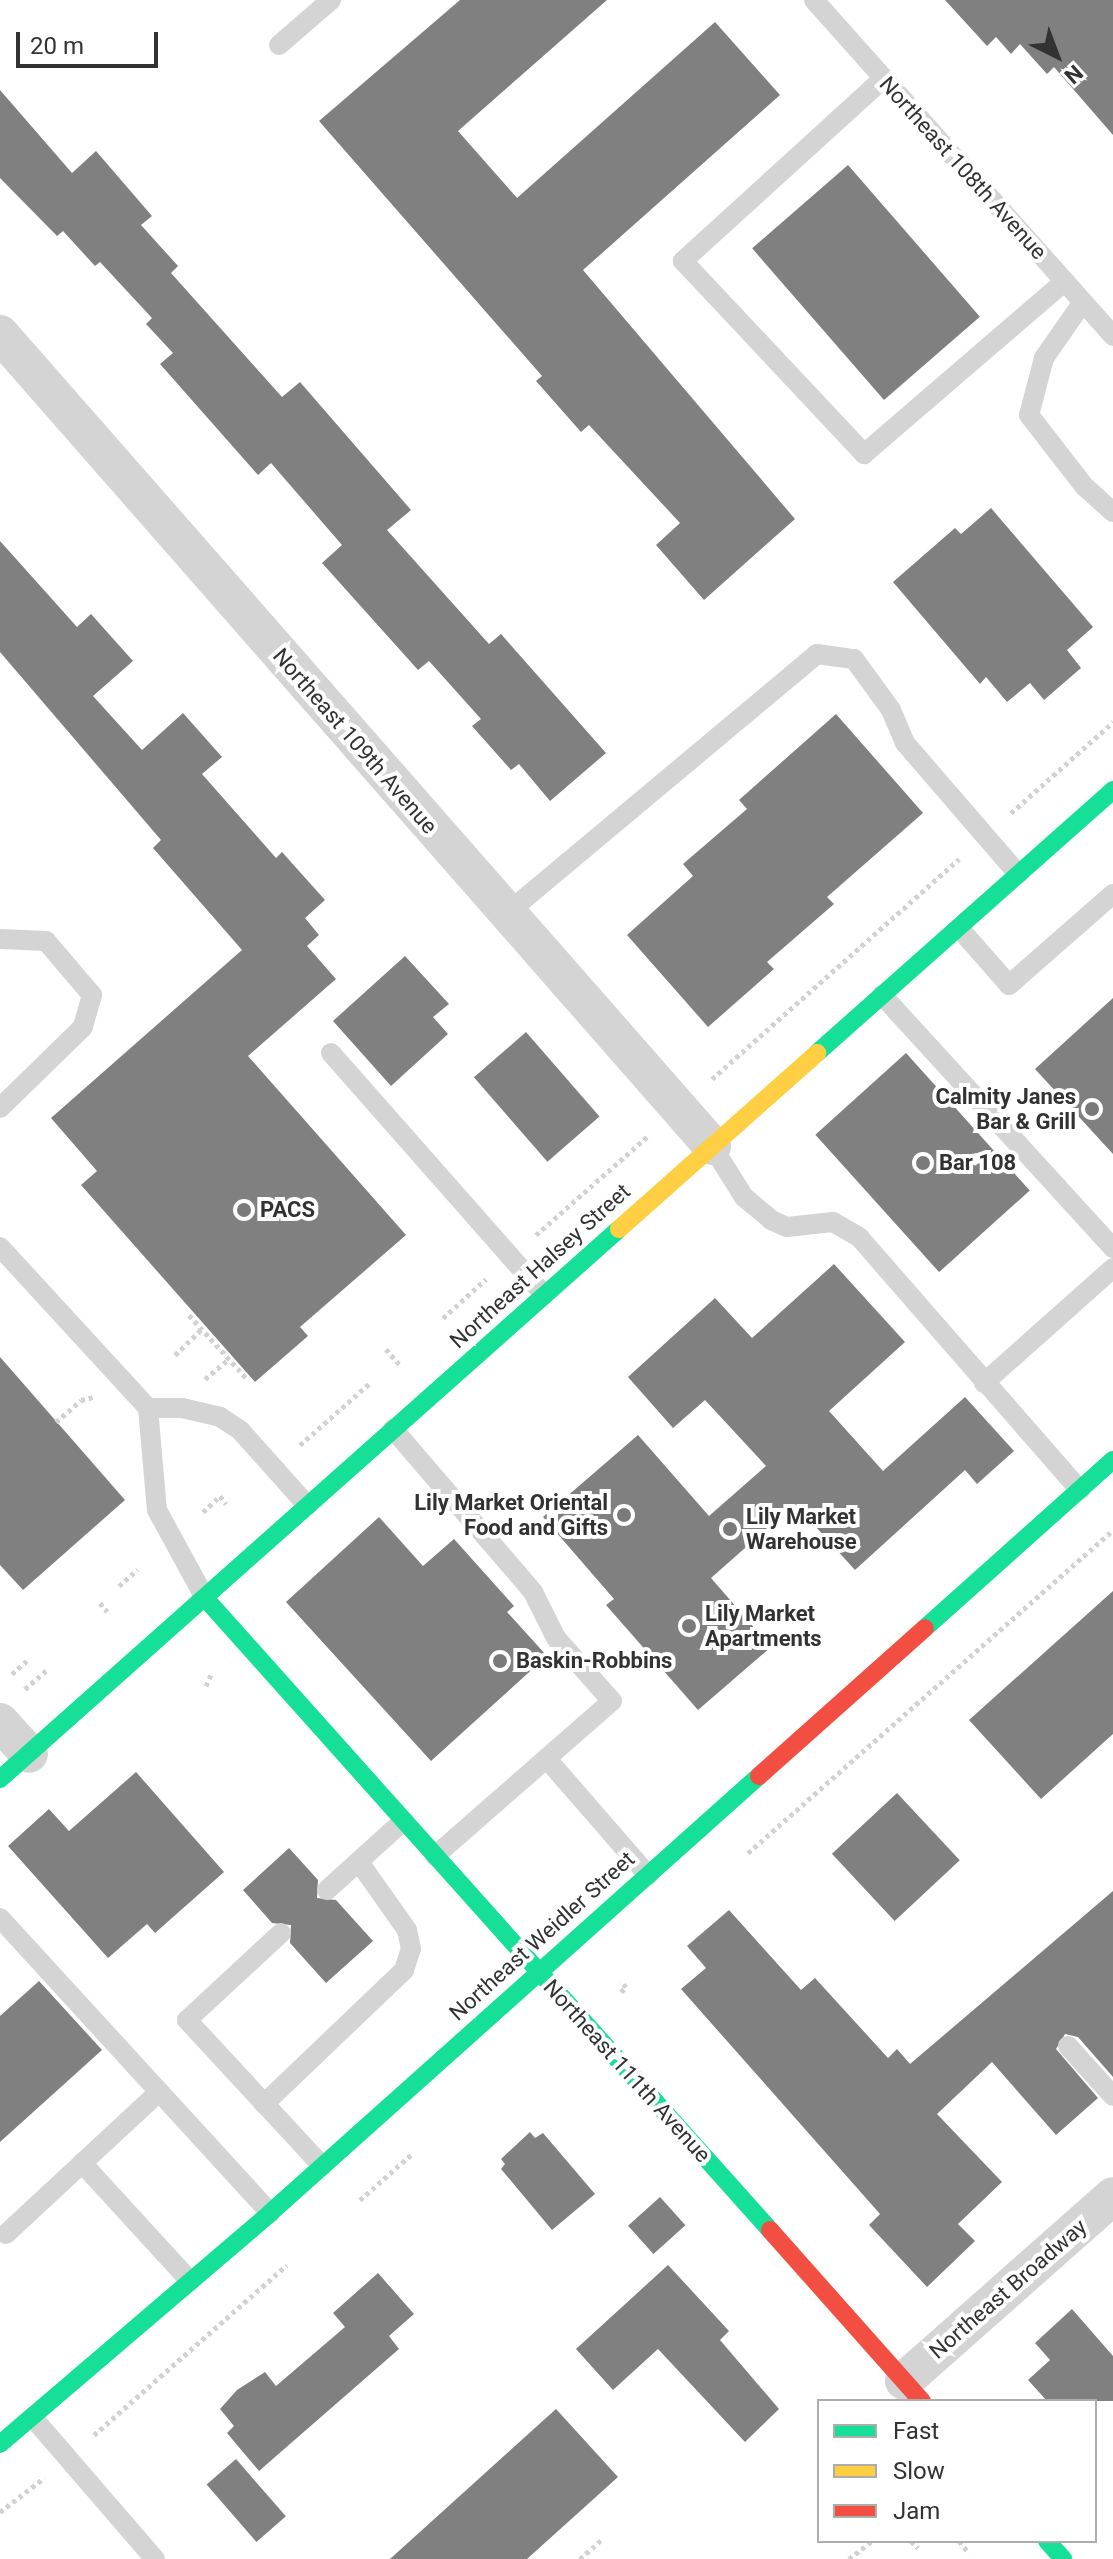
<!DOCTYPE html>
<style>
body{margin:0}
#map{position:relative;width:1113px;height:2559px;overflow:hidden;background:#fff;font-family:Roboto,sans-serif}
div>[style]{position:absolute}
.building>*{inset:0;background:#808080;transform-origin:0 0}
.path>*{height:5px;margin-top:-2.5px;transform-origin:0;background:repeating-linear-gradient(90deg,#d2d2d2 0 4px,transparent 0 8px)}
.lane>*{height:20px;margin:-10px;padding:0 10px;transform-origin:10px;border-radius:10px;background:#d4d4d4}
.street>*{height:38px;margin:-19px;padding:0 19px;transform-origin:19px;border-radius:19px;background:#d4d4d4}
.fast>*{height:18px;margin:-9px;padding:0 9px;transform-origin:9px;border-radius:9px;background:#16e098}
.slow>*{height:18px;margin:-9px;padding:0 9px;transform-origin:9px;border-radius:9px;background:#ffcf43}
.jam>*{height:18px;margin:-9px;padding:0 9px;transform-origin:9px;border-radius:9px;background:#f24e42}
.dots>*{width:22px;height:22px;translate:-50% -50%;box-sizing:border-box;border:4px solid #fff;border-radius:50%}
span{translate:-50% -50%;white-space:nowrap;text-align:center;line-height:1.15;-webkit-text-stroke:8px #fff;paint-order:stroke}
.street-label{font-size:22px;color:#323232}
.poi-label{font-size:22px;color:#323232;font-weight:700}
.right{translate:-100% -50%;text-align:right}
.left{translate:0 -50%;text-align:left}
.legend{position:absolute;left:817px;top:2399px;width:280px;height:144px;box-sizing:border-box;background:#fff;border:2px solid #adadad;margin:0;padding:10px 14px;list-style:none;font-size:24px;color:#323232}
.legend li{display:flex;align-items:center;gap:16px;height:40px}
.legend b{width:40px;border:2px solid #adadad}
.north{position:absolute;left:1017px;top:16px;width:80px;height:80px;-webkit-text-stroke:6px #fff;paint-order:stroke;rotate:138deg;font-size:22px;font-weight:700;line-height:32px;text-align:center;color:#323232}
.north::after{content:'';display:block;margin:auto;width:28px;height:36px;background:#323232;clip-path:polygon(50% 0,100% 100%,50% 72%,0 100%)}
.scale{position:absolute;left:16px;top:32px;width:142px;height:36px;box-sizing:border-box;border:4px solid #323232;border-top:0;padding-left:10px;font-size:24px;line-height:28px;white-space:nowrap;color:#323232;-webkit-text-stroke:6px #fff;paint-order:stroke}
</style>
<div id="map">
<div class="building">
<div style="clip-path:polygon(460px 0,607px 0,458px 131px,517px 198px,715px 22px,780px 95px,583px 270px,795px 519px,704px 600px,656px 545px,680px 523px,589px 425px,581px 432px,536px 381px,542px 376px,319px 121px)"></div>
<div style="clip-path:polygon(945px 0,1113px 0,1113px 135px,1054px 67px,1047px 74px,1020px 44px,1011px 54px,996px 37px,987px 46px)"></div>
<div style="clip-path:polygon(0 90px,72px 173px,96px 151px,152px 216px,141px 225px,178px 266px,171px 273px,282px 397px,300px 382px,411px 510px,387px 530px,489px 644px,501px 634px,606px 753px,550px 801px,519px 764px,511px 770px,472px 726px,481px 719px,429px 661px,418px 670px,322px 563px,342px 545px,271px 463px,258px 475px,160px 364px,173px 353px,146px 324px,152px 318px,100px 262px,95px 266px,63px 231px,57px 236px,0 178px)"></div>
<div style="left:848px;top:165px;width:201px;height:127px;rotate:49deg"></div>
<div style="clip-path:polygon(991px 508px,1093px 627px,1067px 650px,1081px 668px,1044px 700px,1030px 683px,1007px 702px,986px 677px,980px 684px,893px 582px,955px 528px,961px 534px)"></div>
<div style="clip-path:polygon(0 541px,77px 627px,91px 614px,133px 661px,93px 696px,142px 750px,183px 713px,222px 757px,202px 774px,276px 858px,282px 852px,325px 900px,305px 918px,319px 935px,307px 946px,336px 979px,248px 1056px,406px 1235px,300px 1327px,308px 1336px,255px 1382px,81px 1185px,97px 1171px,51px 1118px,242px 950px,153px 848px,161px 840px,0 652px)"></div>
<div style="clip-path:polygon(836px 714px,923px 813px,827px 897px,834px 904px,767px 962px,774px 969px,708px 1027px,627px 935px,693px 876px,683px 864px,747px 809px,739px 800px)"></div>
<div style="clip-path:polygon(405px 956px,449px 1004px,433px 1017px,448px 1034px,391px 1086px,333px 1021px)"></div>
<div style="clip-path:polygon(1113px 998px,1113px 1154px,1035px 1069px)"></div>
<div style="left:526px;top:1032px;width:112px;height:69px;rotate:49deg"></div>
<div style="left:906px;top:1053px;width:185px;height:122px;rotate:48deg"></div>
<div style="clip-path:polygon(834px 1264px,905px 1342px,829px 1411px,883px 1471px,965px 1397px,1014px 1451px,977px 1484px,965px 1470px,855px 1570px,795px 1504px,711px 1578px,771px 1647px,698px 1710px,606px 1605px,614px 1599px,543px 1517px,638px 1435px,709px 1516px,766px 1466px,705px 1400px,673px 1428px,628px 1377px,715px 1298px,752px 1338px)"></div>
<div style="clip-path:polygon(0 1357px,125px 1500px,23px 1590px,0 1565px)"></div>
<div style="clip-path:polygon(379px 1517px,423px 1566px,454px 1539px,514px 1606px,507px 1612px,547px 1656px,431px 1761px,286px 1602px)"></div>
<div style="clip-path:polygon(1113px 1591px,1113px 1734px,1041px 1799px,969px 1720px)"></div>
<div style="clip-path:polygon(136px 1772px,224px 1872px,155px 1933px,147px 1924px,108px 1958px,8px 1846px,49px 1809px,69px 1831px)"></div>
<div style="left:897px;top:1793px;width:92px;height:89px;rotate:47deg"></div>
<div style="clip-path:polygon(289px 1848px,318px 1880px,317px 1898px,336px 1900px,373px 1941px,326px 1983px,290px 1943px,291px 1925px,272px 1923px,243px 1890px)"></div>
<div style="clip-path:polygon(1113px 1891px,1113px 2077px,1078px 2037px,1065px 2034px,1056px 2049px,1098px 2098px,1056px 2135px,992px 2062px,937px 2114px,1002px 2182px,958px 2224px,975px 2241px,927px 2287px,869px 2225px,880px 2214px,681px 1989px,706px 1968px,687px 1946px,729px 1910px,801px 1990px,815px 1978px,888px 2058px,897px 2049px,910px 2064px)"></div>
<div style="clip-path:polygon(39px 1981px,102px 2050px,0 2142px,0 2016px)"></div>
<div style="clip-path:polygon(530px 2132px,535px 2138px,543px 2133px,595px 2194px,552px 2230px,501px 2169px,505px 2164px,501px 2159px)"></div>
<div style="left:660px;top:2197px;width:38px;height:43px;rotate:48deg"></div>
<div style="clip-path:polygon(668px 2265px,729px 2331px,720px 2340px,779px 2409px,745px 2442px,658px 2349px,613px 2390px,576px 2349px)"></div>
<div style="clip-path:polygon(378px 2273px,414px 2314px,389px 2336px,399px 2349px,259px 2471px,227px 2433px,234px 2426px,220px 2409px,237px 2390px,265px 2372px,276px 2386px,345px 2327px,333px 2313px)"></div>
<div style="clip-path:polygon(1072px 2309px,1113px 2356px,1113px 2401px,1047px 2401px,1028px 2380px,1050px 2360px,1035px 2343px)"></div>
<div style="clip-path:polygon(556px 2409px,618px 2477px,527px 2559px,390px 2559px)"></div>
<div style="left:236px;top:2459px;width:76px;height:39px;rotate:49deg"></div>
</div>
<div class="path">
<div style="left:1011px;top:813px;width:137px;rotate:-41.7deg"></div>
<div style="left:712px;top:1079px;width:331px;rotate:-41.7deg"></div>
<div style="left:536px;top:1235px;width:149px;rotate:-41.5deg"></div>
<div style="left:189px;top:1315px;width:88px;rotate:47.8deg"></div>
<div style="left:443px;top:1318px;width:58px;rotate:-42.2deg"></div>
<div style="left:386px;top:1349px;width:21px;rotate:49deg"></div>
<div style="left:175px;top:1355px;width:37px;rotate:-44deg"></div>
<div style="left:205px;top:1379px;width:31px;rotate:-40deg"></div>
<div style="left:56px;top:1422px;width:33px;rotate:-41deg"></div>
<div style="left:81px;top:1400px;width:12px;rotate:-14deg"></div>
<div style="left:300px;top:1445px;width:94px;rotate:-41.5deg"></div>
<div style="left:203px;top:1512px;width:23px;rotate:-43deg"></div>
<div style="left:220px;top:1496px;width:10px;rotate:53deg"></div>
<div style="left:119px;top:1586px;width:25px;rotate:-42deg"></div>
<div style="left:100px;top:1603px;width:11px;rotate:49deg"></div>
<div style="left:12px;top:1674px;width:24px;rotate:-42deg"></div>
<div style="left:206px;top:1686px;width:12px;rotate:-66deg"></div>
<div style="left:25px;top:1689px;width:29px;rotate:-41deg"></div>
<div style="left:748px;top:1853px;width:487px;rotate:-41.5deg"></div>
<div style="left:621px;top:1992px;width:7px;rotate:-45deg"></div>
<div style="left:626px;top:1987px;width:8px;rotate:-130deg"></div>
<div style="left:360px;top:2200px;width:71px;rotate:-41.6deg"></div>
<div style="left:94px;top:2435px;width:257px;rotate:-41.4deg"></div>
<div style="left:0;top:2512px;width:56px;rotate:-37.7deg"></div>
<div style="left:911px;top:2541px;width:10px;rotate:45deg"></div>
<div style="left:959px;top:2541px;width:16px;rotate:50deg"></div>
<div style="left:580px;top:2559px;width:28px;rotate:-42deg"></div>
<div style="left:849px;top:2559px;width:29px;rotate:-38deg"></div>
</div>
<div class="lane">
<div style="left:814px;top:0;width:450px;rotate:48.3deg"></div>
<div style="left:279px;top:45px;width:69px;rotate:-40.9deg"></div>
<div style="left:884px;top:78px;width:272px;rotate:137.7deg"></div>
<div style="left:683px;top:261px;width:265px;rotate:46.8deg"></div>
<div style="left:864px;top:454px;width:264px;rotate:-40.7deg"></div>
<div style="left:1083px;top:302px;width:68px;rotate:124.9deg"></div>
<div style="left:1044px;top:358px;width:59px;rotate:104.7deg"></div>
<div style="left:1029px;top:415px;width:90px;rotate:52.2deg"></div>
<div style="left:1084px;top:486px;width:39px;rotate:42deg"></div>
<div style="left:506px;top:914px;width:405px;rotate:-39.9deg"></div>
<div style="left:817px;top:654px;width:37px;rotate:8deg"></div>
<div style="left:854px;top:659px;width:63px;rotate:54deg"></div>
<div style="left:891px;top:710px;width:36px;rotate:67deg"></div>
<div style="left:905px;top:743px;width:173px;rotate:49.2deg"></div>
<div style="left:959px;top:928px;width:76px;rotate:48.7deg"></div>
<div style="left:1009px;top:985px;width:138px;rotate:-41.2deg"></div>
<div style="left:0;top:939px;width:46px;rotate:2.5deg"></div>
<div style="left:46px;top:941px;width:71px;rotate:49.6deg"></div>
<div style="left:92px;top:995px;width:33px;rotate:106deg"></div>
<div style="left:83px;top:1027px;width:116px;rotate:135.7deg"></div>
<div style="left:882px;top:995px;width:343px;rotate:47.6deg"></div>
<div style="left:331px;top:1053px;width:322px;rotate:48.6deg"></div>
<div style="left:712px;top:1146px;width:60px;rotate:57.9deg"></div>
<div style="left:744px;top:1197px;width:35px;rotate:40deg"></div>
<div style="left:771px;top:1220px;width:17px;rotate:24deg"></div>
<div style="left:787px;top:1227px;width:46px;rotate:-6.2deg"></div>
<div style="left:833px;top:1222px;width:30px;rotate:30deg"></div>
<div style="left:859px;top:1237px;width:336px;rotate:48.9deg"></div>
<div style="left:0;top:1247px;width:219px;rotate:47.4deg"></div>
<div style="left:148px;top:1408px;width:102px;rotate:85deg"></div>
<div style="left:157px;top:1510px;width:100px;rotate:61.4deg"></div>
<div style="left:984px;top:1383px;width:173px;rotate:-41.7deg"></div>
<div style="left:148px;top:1408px;width:34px"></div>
<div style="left:182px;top:1408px;width:39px;rotate:13deg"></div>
<div style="left:220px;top:1417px;width:24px;rotate:33deg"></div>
<div style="left:240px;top:1430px;width:101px;rotate:48.2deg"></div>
<div style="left:393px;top:1429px;width:215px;rotate:49.3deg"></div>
<div style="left:533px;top:1592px;width:51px;rotate:63.4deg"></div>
<div style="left:556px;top:1638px;width:84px;rotate:48.4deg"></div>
<div style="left:612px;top:1701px;width:235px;rotate:138.8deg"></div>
<div style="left:547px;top:1759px;width:154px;rotate:49deg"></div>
<div style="left:327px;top:1890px;width:103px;rotate:-42.2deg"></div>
<div style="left:0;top:1918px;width:400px;rotate:47.5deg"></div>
<div style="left:281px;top:1933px;width:128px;rotate:137.2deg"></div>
<div style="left:187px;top:2020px;width:199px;rotate:47.2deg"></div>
<div style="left:1068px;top:2046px;width:67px;rotate:48deg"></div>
<div style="left:264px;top:2104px;width:194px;rotate:-43.7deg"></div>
<div style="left:404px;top:1970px;width:22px;rotate:-72deg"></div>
<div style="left:411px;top:1949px;width:19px;rotate:-102deg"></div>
<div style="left:407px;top:1930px;width:83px;rotate:-125.2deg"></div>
<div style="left:82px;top:2163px;width:160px;rotate:47.5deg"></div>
<div style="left:6px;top:2234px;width:209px;rotate:-42.9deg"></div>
<div style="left:34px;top:2419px;width:185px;rotate:49.2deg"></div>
</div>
<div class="street">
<div style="left:0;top:334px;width:1080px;rotate:48.75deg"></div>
<div style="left:0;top:1722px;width:43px;rotate:47.8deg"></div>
<div style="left:904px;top:2381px;width:279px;rotate:-41.5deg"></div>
</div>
<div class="fast">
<div style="left:817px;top:1053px;width:396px;rotate:-41.6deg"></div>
<div style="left:205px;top:1598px;width:848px;rotate:48.2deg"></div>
<div style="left:925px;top:1628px;width:252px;rotate:-41.8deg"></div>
<div style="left:0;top:1779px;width:828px;rotate:-41.62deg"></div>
<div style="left:0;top:2444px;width:355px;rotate:-40.5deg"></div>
<div style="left:270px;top:2213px;width:656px;rotate:-41.79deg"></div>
<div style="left:1047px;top:2541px;width:24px;rotate:48deg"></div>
</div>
<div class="slow">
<div style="left:619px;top:1229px;width:265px;rotate:-41.6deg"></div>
</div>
<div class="jam">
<div style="left:759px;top:1776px;width:222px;rotate:-41.7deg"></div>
<div style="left:770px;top:2230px;width:229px;rotate:48.4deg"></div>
</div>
<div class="dots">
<div style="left:1092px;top:1109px;background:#7a7a7a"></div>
<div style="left:923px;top:1163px;background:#7a7a7a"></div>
<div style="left:244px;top:1210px;background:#7a7a7a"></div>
<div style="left:624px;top:1515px;background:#7a7a7a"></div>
<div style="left:730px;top:1529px;background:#7a7a7a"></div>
<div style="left:689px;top:1626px;background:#7a7a7a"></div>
<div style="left:500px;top:1661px;background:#7a7a7a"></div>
</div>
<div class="street-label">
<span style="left:963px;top:168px;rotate:48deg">Northeast 108th Avenue</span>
<span style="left:355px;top:741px;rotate:49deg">Northeast 109th Avenue</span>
<span style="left:540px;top:1266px;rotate:-42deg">Northeast Halsey Street</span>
<span style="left:542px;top:1936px;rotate:-42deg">Northeast Weidler Street</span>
<span style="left:627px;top:2071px;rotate:48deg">Northeast 111th Avenue</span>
<span style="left:1008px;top:2289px;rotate:-41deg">Northeast Broadway</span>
</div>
<div class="poi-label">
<span class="right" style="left:1076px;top:1109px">Calmity Janes<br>Bar &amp; Grill</span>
<span class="left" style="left:939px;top:1163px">Bar 108</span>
<span class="left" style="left:260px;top:1210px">PACS</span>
<span class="right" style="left:608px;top:1515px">Lily Market Oriental<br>Food and Gifts</span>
<span class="left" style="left:746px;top:1529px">Lily Market<br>Warehouse</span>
<span class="left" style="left:705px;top:1626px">Lily Market<br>Apartments</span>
<span class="left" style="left:516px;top:1661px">Baskin-Robbins</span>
</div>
<ul class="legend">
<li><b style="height:10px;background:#16e098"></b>Fast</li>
<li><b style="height:10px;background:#ffcf43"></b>Slow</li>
<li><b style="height:10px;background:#f24e42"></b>Jam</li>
</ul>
<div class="north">N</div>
<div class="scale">20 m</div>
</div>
